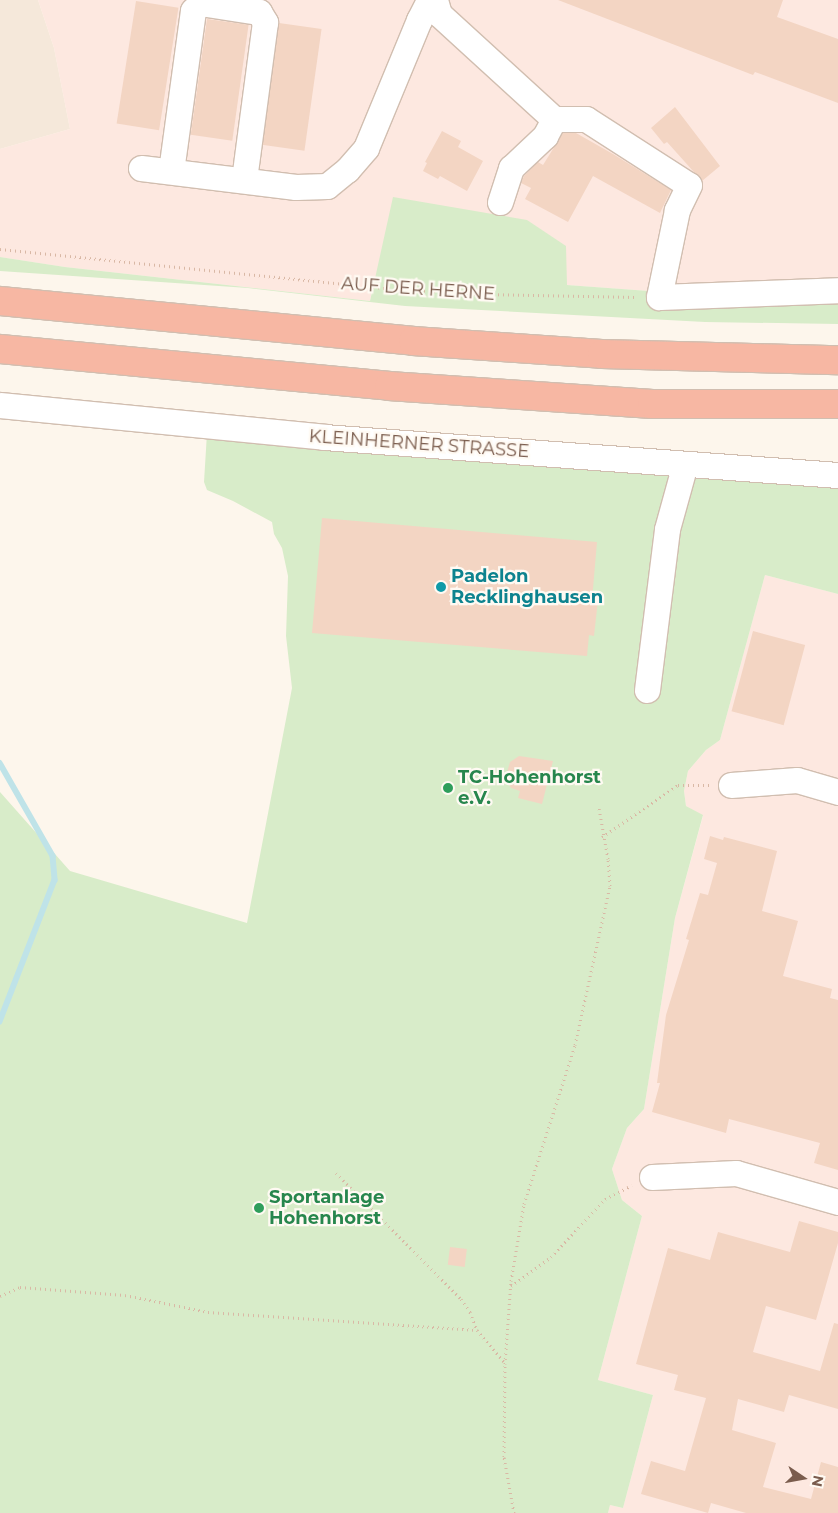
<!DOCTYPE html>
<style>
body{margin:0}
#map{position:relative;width:838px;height:1513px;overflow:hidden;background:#fdf6ec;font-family:Montserrat,sans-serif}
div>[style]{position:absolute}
.residential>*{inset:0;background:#f5e8da}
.commercial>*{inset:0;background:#fde8e0}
.green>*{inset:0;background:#d8ecc9}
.stream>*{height:5.5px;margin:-2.75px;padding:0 2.75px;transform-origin:2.75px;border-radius:2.75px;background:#bfe3e8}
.building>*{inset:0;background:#f3d5c3;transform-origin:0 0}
.path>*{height:3px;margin-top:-1.5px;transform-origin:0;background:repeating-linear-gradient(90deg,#d9b8a5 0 1px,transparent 0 5px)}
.roads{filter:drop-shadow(1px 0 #d1beb0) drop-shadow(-1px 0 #d1beb0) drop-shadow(0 1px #d1beb0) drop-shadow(0 -1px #d1beb0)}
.minor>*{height:25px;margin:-12.5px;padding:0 12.5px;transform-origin:12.5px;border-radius:12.5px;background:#fff}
.highway>*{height:28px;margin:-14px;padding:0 14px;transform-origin:14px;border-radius:14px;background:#f7b7a3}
.dots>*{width:14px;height:14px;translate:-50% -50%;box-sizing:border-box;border:2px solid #fffaf3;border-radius:50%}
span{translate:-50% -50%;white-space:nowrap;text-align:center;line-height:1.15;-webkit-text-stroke:4.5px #fffaf3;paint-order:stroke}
.street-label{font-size:18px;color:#7a5c4d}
.culture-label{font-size:18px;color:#0d838f;font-weight:700}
.left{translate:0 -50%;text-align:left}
.leisure-label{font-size:18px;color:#27864d;font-weight:700}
.north{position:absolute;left:778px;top:1453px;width:50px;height:50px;-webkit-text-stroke:4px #fffaf3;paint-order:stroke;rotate:102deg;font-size:14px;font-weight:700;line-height:20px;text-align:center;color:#7a5c4d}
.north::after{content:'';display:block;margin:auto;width:18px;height:22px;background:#7a5c4d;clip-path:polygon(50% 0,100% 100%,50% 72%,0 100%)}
</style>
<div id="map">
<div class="residential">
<div style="clip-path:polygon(0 0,38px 0,54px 48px,70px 129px,0 149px)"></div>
</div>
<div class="commercial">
<div style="clip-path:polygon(38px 0,838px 0,838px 285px,690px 294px,567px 285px,373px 284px,370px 301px,65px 267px,0 257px,0 149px,70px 129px,54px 48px)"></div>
<div style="clip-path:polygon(765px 575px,838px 594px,838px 1513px,608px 1513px,610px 1505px,623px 1508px,653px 1395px,598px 1380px,642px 1216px,622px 1200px,612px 1169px,627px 1128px,644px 1109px,675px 918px,703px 816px,686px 806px,684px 791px,688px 771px,706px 750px,720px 740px)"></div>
</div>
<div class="green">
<div style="clip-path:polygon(393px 197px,527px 220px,566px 246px,567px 285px,690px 294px,838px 285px,838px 324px,705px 322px,405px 306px,248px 288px,0 271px,0 257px,65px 267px,370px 301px)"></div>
<div style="clip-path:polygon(207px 433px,838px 486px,838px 594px,765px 575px,720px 740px,706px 750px,688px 771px,684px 791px,686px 806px,703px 815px,675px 918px,644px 1109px,627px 1128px,612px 1169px,622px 1200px,642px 1216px,598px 1380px,653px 1395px,623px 1508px,610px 1505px,608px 1513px,0 1513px,0 792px,70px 871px,247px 923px,292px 688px,286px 636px,288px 576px,282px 548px,274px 534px,272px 522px,233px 501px,207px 490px,204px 482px)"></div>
</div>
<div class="stream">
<div style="left:0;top:763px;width:107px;rotate:60.3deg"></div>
<div style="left:53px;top:856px;width:24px;rotate:85deg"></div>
<div style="left:55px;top:880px;width:152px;rotate:111.2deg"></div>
</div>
<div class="building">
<div style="clip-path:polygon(558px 0,783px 0,777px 17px,838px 39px,838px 103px,755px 72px,753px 75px)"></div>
<div style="left:136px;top:1px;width:43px;height:124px;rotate:9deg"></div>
<div style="left:207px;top:19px;width:42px;height:117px;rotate:8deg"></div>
<div style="left:279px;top:23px;width:43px;height:123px;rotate:8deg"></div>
<div style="clip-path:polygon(675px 107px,720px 166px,702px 181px,667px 142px,664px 144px,651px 128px)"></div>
<div style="clip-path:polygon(442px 131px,461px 141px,458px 147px,483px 161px,467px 191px,440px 176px,438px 179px,423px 171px,427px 163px,425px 162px)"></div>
<div style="clip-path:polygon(563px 133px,576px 133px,613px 154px,671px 190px,660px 213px,593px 176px,568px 222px,525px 199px,531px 188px,521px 183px,524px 176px,538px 162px,543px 165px)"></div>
<div style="clip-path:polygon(322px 518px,597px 542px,592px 600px,598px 600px,594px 636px,589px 635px,587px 656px,312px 633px)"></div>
<div style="left:753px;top:631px;width:54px;height:83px;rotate:15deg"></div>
<div style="clip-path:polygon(519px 756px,553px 761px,542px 804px,518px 798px,520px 791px,511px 788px,505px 779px,510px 762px)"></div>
<div style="clip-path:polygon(710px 836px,723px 840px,724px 837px,777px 851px,762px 911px,798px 921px,783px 976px,832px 989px,830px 998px,838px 1000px,838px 1170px,814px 1163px,820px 1143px,729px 1119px,726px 1133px,652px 1112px,660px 1083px,657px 1083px,666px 1015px,689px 940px,686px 939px,700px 893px,708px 895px,717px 863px,704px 859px)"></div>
<div style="clip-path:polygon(799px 1221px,838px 1232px,838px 1243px,816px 1320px,766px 1306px,753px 1352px,820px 1371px,834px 1323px,838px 1324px,838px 1409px,789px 1395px,784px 1412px,738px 1399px,732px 1430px,776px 1443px,763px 1487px,811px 1499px,821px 1462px,838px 1467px,838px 1513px,746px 1513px,711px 1503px,708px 1513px,641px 1494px,651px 1461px,685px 1471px,706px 1398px,674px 1390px,678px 1375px,636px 1364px,668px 1248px,710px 1260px,718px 1232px,790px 1252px)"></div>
<div style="left:450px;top:1247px;width:17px;height:18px;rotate:7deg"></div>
</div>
<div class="path">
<div style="left:0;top:249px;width:386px;rotate:5.8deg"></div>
<div style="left:384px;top:288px;width:94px;rotate:3.7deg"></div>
<div style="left:478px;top:294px;width:159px;rotate:1.1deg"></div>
<div style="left:602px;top:837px;width:92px;rotate:-34.4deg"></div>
<div style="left:678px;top:785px;width:33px"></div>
<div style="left:336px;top:1173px;width:177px;rotate:45.2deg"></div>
<div style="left:461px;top:1299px;width:16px;rotate:55deg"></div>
<div style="left:470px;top:1312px;width:19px;rotate:69deg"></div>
<div style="left:511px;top:1286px;width:49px;rotate:-35.9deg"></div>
<div style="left:551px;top:1257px;width:79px;rotate:-47deg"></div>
<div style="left:605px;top:1199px;width:30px;rotate:-27deg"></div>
<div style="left:0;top:1296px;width:22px;rotate:-24deg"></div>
<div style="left:20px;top:1287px;width:105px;rotate:4.4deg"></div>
<div style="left:125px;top:1295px;width:85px;rotate:11.6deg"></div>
<div style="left:208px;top:1312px;width:270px;rotate:3.8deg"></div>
<div style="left:477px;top:1330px;width:43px;rotate:49.7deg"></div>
<div style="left:514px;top:1513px;width:57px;rotate:-100.1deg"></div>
<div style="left:504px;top:1457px;width:93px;rotate:-89.4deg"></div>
<div style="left:505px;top:1364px;width:83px;rotate:-85.9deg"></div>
<div style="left:511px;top:1281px;width:78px;rotate:-80.4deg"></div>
<div style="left:524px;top:1204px;width:167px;rotate:-72.2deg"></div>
<div style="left:575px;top:1045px;width:163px;rotate:-77.6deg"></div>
<div style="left:610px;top:886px;width:27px;rotate:-94deg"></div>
<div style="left:608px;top:859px;width:52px;rotate:-100deg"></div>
</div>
<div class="roads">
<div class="minor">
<div style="left:435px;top:0;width:15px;rotate:74deg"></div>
<div style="left:439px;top:14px;width:156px;rotate:42.4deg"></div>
<div style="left:554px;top:119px;width:32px"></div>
<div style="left:586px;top:119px;width:122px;rotate:32.7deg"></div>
<div style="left:689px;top:185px;width:28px;rotate:116deg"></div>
<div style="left:677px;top:210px;width:89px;rotate:101.7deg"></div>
<div style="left:659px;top:297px;width:179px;rotate:-2.2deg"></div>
<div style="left:141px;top:168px;width:156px;rotate:7deg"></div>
<div style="left:296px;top:187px;width:31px;rotate:-2deg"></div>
<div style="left:327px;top:186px;width:26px;rotate:-39deg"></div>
<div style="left:347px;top:170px;width:29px;rotate:-49deg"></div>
<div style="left:366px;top:148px;width:139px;rotate:-67.5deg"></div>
<div style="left:419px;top:20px;width:22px;rotate:-63deg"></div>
<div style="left:171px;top:171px;width:162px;rotate:-82.2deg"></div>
<div style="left:193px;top:11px;width:11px;rotate:-49deg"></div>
<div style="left:200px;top:3px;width:60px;rotate:8.7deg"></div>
<div style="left:259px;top:12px;width:12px;rotate:59deg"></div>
<div style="left:265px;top:22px;width:159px;rotate:97.6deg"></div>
<div style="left:500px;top:202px;width:36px;rotate:-72deg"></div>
<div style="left:511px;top:168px;width:47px;rotate:-43.3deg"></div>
<div style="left:545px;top:136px;width:19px;rotate:-62deg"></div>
<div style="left:0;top:405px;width:326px;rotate:5.6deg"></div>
<div style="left:324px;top:437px;width:515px;rotate:4.23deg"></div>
<div style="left:647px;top:690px;width:162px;rotate:-82.9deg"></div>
<div style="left:667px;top:529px;width:67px;rotate:-74.5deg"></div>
<div style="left:731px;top:785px;width:66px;rotate:-4.3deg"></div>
<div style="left:797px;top:780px;width:43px;rotate:16.3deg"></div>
<div style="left:652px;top:1177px;width:84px;rotate:-2.7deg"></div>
<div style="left:736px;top:1173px;width:106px;rotate:15.9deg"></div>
</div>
<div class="highway">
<div style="left:0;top:301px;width:415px;rotate:5.5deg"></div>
<div style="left:413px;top:341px;width:189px;rotate:3.9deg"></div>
<div style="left:602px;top:354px;width:236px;rotate:1.5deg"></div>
<div style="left:0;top:349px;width:391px;rotate:5.4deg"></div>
<div style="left:389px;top:386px;width:264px;rotate:3.9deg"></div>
<div style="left:652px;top:404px;width:186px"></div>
</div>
</div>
<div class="dots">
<div style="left:441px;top:587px;background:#0f9aa8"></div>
<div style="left:448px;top:788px;background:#2e9e5b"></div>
<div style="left:259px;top:1208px;background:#2e9e5b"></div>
</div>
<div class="street-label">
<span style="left:418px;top:289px;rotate:4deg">AUF DER HERNE</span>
<span style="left:419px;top:444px;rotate:4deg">KLEINHERNER STRASSE</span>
</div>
<div class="culture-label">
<span class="left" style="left:451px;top:587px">Padelon<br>Recklinghausen</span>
</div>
<div class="leisure-label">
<span class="left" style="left:458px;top:788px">TC-Hohenhorst<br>e.V.</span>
<span class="left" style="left:269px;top:1208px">Sportanlage<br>Hohenhorst</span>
</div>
<div class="north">N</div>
</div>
